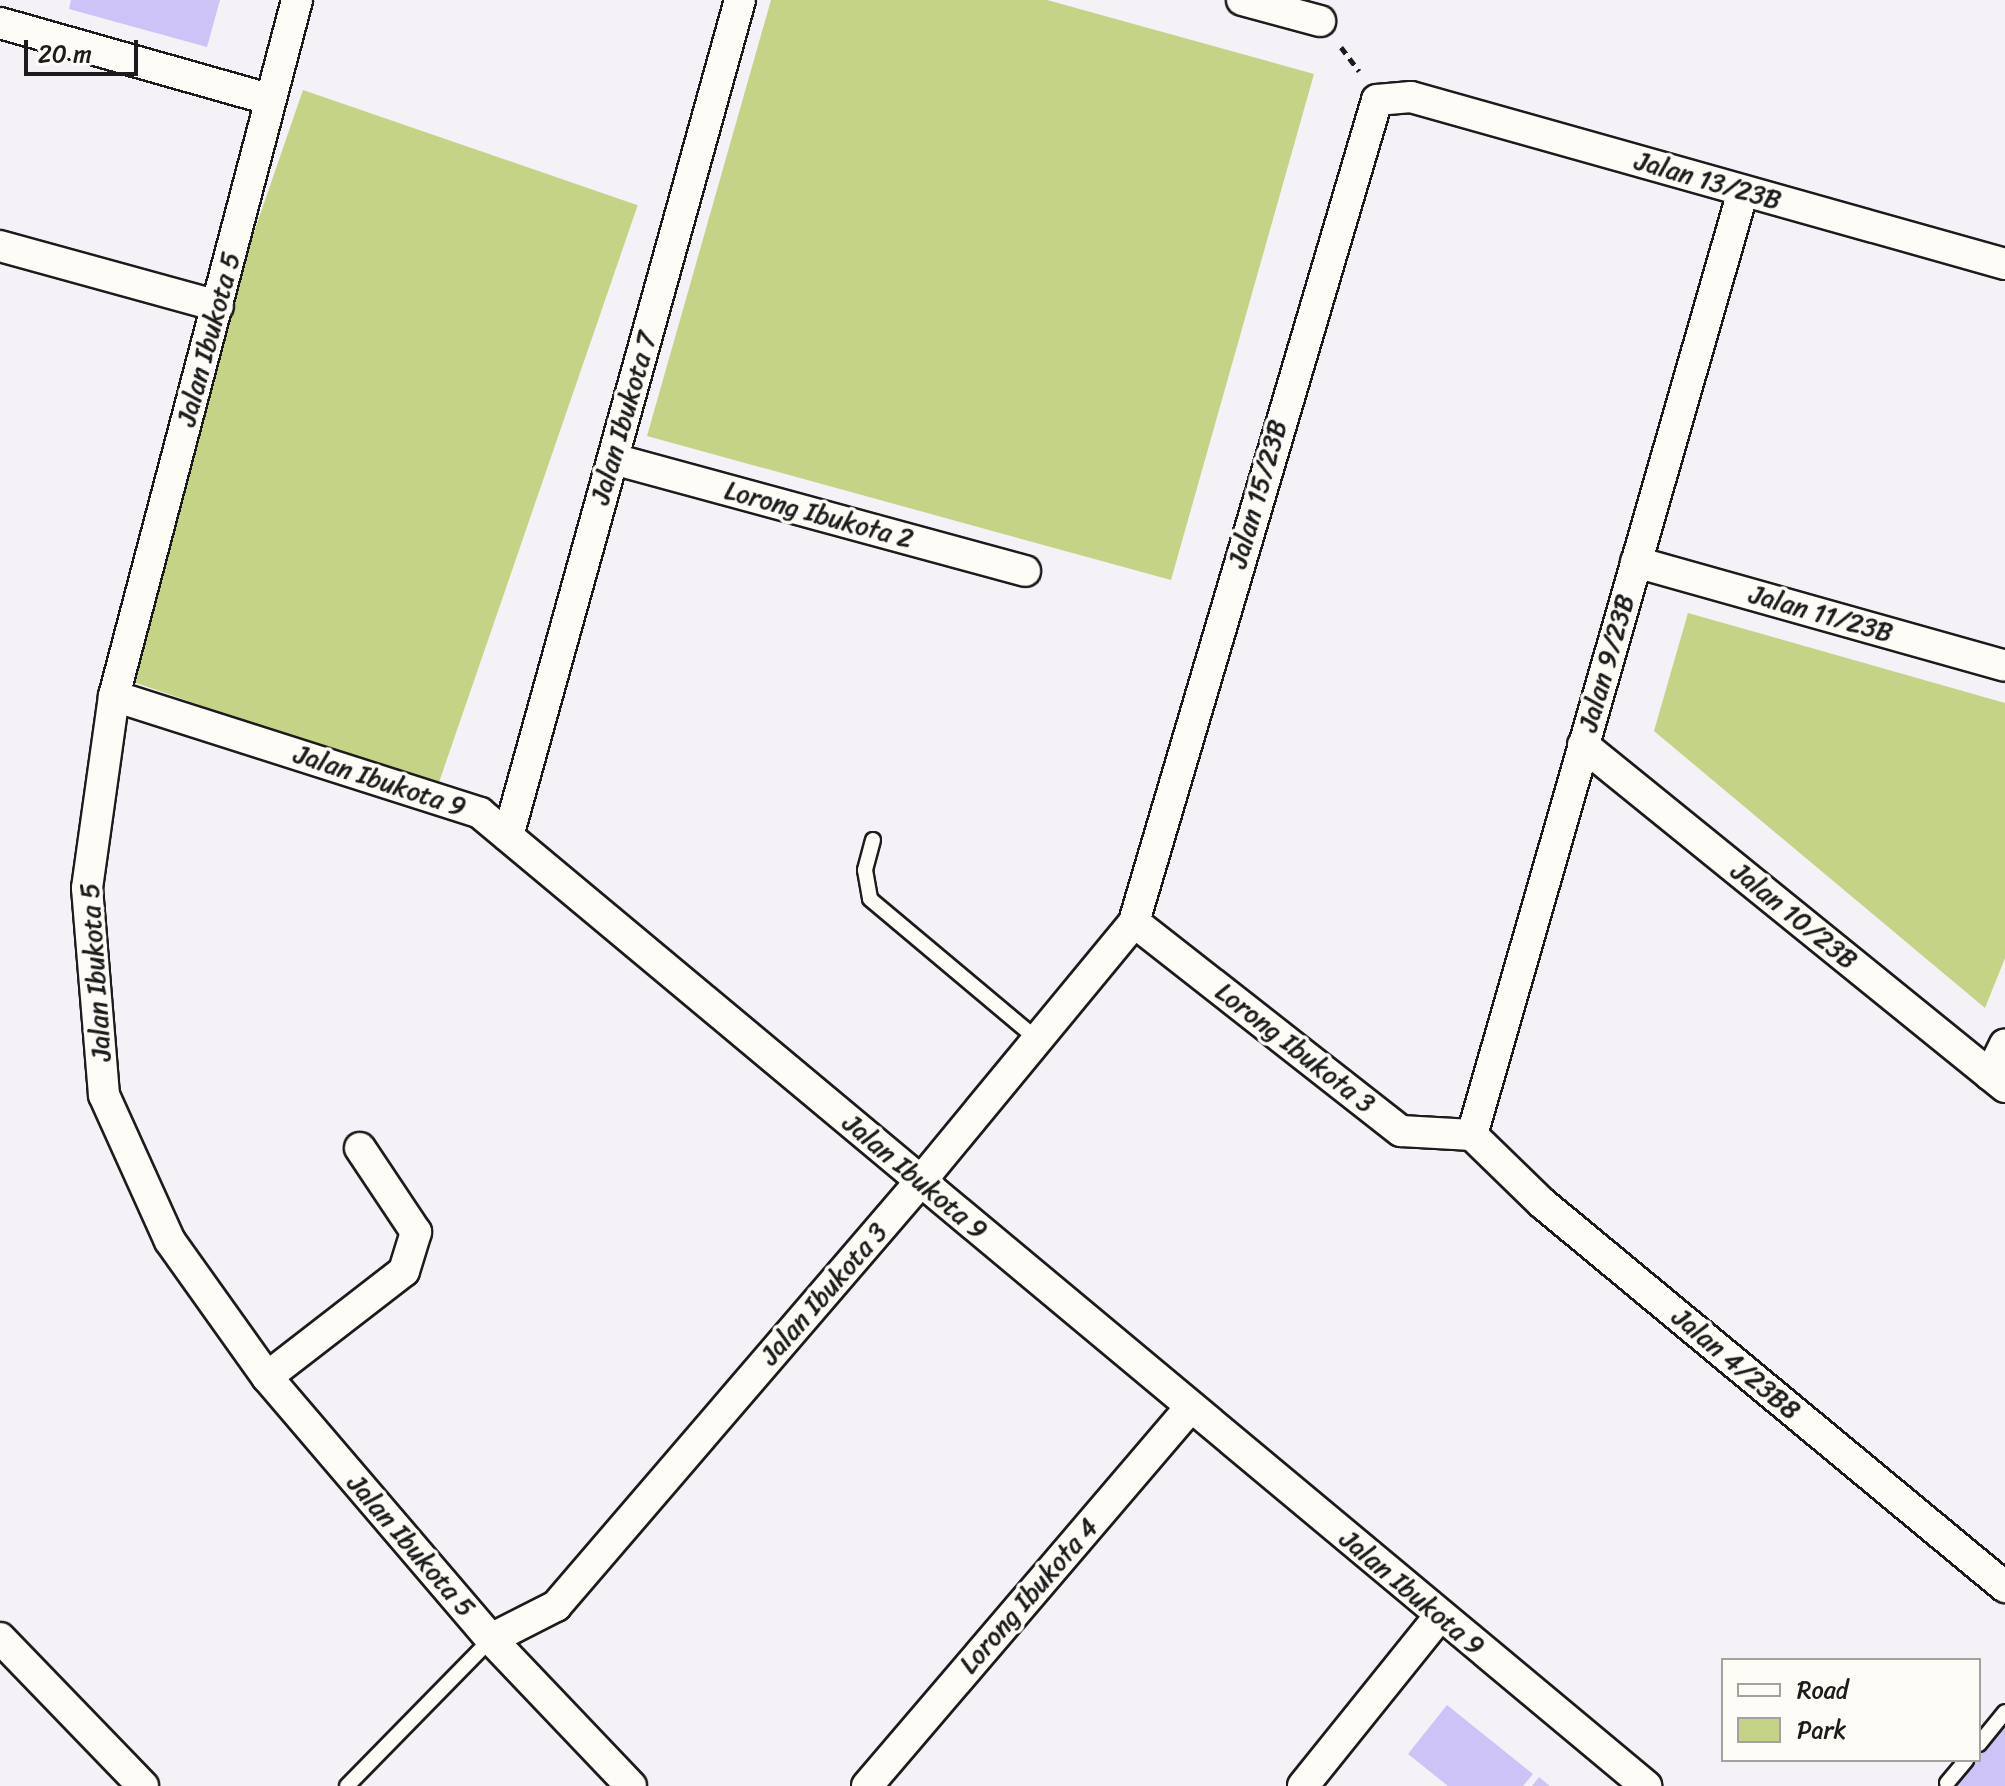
<!DOCTYPE html>
<style>
body{margin:0}
#map{position:relative;width:2005px;height:1786px;overflow:hidden;background:#f4f1f7;font-family:Sriracha,sans-serif}
div>[style]{position:absolute}
.green>*{inset:0;background:#c5d387;transform-origin:0 0}
.building>*{inset:0;background:#cec3f6}
.path>*{height:5px;margin-top:-2.5px;transform-origin:0;background:repeating-linear-gradient(90deg,#1c1c1c 0 8px,transparent 0 14px)}
.roads{filter:drop-shadow(2px 0 #1c1c1c) drop-shadow(-2px 0 #1c1c1c) drop-shadow(0 2px #1c1c1c) drop-shadow(0 -2px #1c1c1c)}
.service>*{height:14px;margin:-7px;padding:0 7px;transform-origin:7px;border-radius:7px;background:#fdfcf7}
.minor>*{height:30px;margin:-15px;padding:0 15px;transform-origin:15px;border-radius:15px;background:#fdfcf7}
span{translate:-50% -50%;white-space:nowrap;text-align:center;line-height:1.15;-webkit-text-stroke:7px #fdfcf7;paint-order:stroke}
.street-label{font-size:26px;color:#1c1c1c}
.legend{position:absolute;left:1721px;top:1658px;width:260px;height:104px;box-sizing:border-box;background:#fdfcf7;border:2px solid #a3a29f;margin:0;padding:10px 14px;list-style:none;font-size:24px;color:#1c1c1c}
.legend li{display:flex;align-items:center;gap:16px;height:40px}
.legend b{width:40px;border:2px solid #a3a29f}
.scale{position:absolute;left:24px;top:40px;width:114px;height:36px;box-sizing:border-box;border:4px solid #1c1c1c;border-top:0;padding-left:10px;font-size:24px;line-height:28px;white-space:nowrap;color:#1c1c1c;-webkit-text-stroke:6px #fdfcf7;paint-order:stroke}
</style>
<div id="map">
<div class="green">
<div style="clip-path:polygon(771px 0,1047px 0,1314px 74px,1171px 580px,647px 436px)"></div>
<div style="left:303px;top:90px;width:354px;height:615px;rotate:19deg"></div>
<div style="clip-path:polygon(1688px 613px,2005px 703px,2005px 958px,1985px 1008px,1654px 731px)"></div>
</div>
<div class="building">
<div style="clip-path:polygon(71px 0,220px 0,207px 47px,69px 9px)"></div>
<div style="clip-path:polygon(1447px 1705px,1533px 1774px,1523px 1786px,1448px 1786px,1408px 1754px)"></div>
<div style="clip-path:polygon(2005px 1715px,2005px 1786px,1952px 1786px,1968px 1760px,1979px 1760px,1979px 1747px)"></div>
<div style="clip-path:polygon(1539px 1777px,1550px 1786px,1532px 1786px)"></div>
</div>
<div class="path">
<div style="left:1341px;top:47px;width:30px;rotate:53deg"></div>
</div>
<div class="roads">
<div class="service">
<div style="left:873px;top:840px;width:31px;rotate:105deg"></div>
<div style="left:865px;top:870px;width:29px;rotate:80deg"></div>
<div style="left:870px;top:899px;width:218px;rotate:40deg"></div>
<div style="left:1979px;top:1744px;width:41px;rotate:-50.9deg"></div>
<div style="left:1947px;top:1783px;width:30px;rotate:-50deg"></div>
<div style="left:347px;top:1786px;width:206px;rotate:-45.6deg"></div>
</div>
<div class="minor">
<div style="left:297px;top:0;width:720px;rotate:104.73deg"></div>
<div style="left:114px;top:696px;width:194px;rotate:98deg"></div>
<div style="left:87px;top:888px;width:208px;rotate:85.3deg"></div>
<div style="left:104px;top:1095px;width:160px;rotate:65.7deg"></div>
<div style="left:170px;top:1241px;width:167px;rotate:54.5deg"></div>
<div style="left:267px;top:1377px;width:345px;rotate:49.5deg"></div>
<div style="left:491px;top:1639px;width:203px;rotate:46.4deg"></div>
<div style="left:1242px;top:0;width:81px;rotate:15.1deg"></div>
<div style="left:0;top:23px;width:280px;rotate:15.8deg"></div>
<div style="left:0;top:246px;width:226px;rotate:15.4deg"></div>
<div style="left:613px;top:459px;width:427px;rotate:15.2deg"></div>
<div style="left:1636px;top:562px;width:383px;rotate:15.7deg"></div>
<div style="left:114px;top:696px;width:384px;rotate:17.7deg"></div>
<div style="left:480px;top:813px;width:1519px;rotate:39.84deg"></div>
<div style="left:1583px;top:745px;width:543px;rotate:39.02deg"></div>
<div style="left:508px;top:836px;width:868px;rotate:-74.49deg"></div>
<div style="left:1134px;top:922px;width:339px;rotate:38.1deg"></div>
<div style="left:1401px;top:1131px;width:71px;rotate:3.2deg"></div>
<div style="left:1990px;top:1075px;width:34px;rotate:-64deg"></div>
<div style="left:1472px;top:1135px;width:982px;rotate:-73.98deg"></div>
<div style="left:1472px;top:1135px;width:98px;rotate:44.2deg"></div>
<div style="left:1542px;top:1203px;width:602px;rotate:39.67deg"></div>
<div style="left:267px;top:1377px;width:173px;rotate:-37.7deg"></div>
<div style="left:404px;top:1271px;width:41px;rotate:-72.9deg"></div>
<div style="left:416px;top:1232px;width:101px;rotate:-123.7deg"></div>
<div style="left:0;top:1638px;width:206px;rotate:46deg"></div>
<div style="left:491px;top:1639px;width:73px;rotate:-26.9deg"></div>
<div style="left:556px;top:1606px;width:559px;rotate:-49.35deg"></div>
<div style="left:920px;top:1182px;width:337px;rotate:-50.5deg"></div>
<div style="left:1134px;top:922px;width:857px;rotate:-73.53deg"></div>
<div style="left:1377px;top:100px;width:34px;rotate:-5deg"></div>
<div style="left:1411px;top:97px;width:617px;rotate:15.7deg"></div>
<div style="left:867px;top:1786px;width:499px;rotate:-49.5deg"></div>
<div style="left:1303px;top:1786px;width:217px;rotate:-51.2deg"></div>
</div>
</div>
<div class="street-label">
<span style="left:1708px;top:181px;rotate:16deg">Jalan 13/23B</span>
<span style="left:209px;top:339px;rotate:-75deg">Jalan Ibukota 5</span>
<span style="left:624px;top:418px;rotate:-74deg">Jalan Ibukota 7</span>
<span style="left:1258px;top:494px;rotate:-74deg">Jalan 15/23B</span>
<span style="left:819px;top:515px;rotate:15deg">Lorong Ibukota 2</span>
<span style="left:1821px;top:614px;rotate:16deg">Jalan 11/23B</span>
<span style="left:1607px;top:663px;rotate:-74deg">Jalan 9/23B</span>
<span style="left:380px;top:781px;rotate:18deg">Jalan Ibukota 9</span>
<span style="left:1794px;top:916px;rotate:39deg">Jalan 10/23B</span>
<span style="left:96px;top:972px;rotate:-94deg">Jalan Ibukota 5</span>
<span style="left:1295px;top:1048px;rotate:38deg">Lorong Ibukota 3</span>
<span style="left:915px;top:1177px;rotate:40deg">Jalan Ibukota 9</span>
<span style="left:824px;top:1294px;rotate:-49deg">Jalan Ibukota 3</span>
<span style="left:1736px;top:1364px;rotate:40deg">Jalan 4/23B8</span>
<span style="left:411px;top:1546px;rotate:49deg">Jalan Ibukota 5</span>
<span style="left:1412px;top:1593px;rotate:40deg">Jalan Ibukota 9</span>
<span style="left:1029px;top:1596px;rotate:-49deg">Lorong Ibukota 4</span>
</div>
<ul class="legend">
<li><b style="height:10px;background:#fdfcf7"></b>Road</li>
<li><b style="height:22px;background:#c5d387"></b>Park</li>
</ul>
<div class="scale">20 m</div>
</div>
